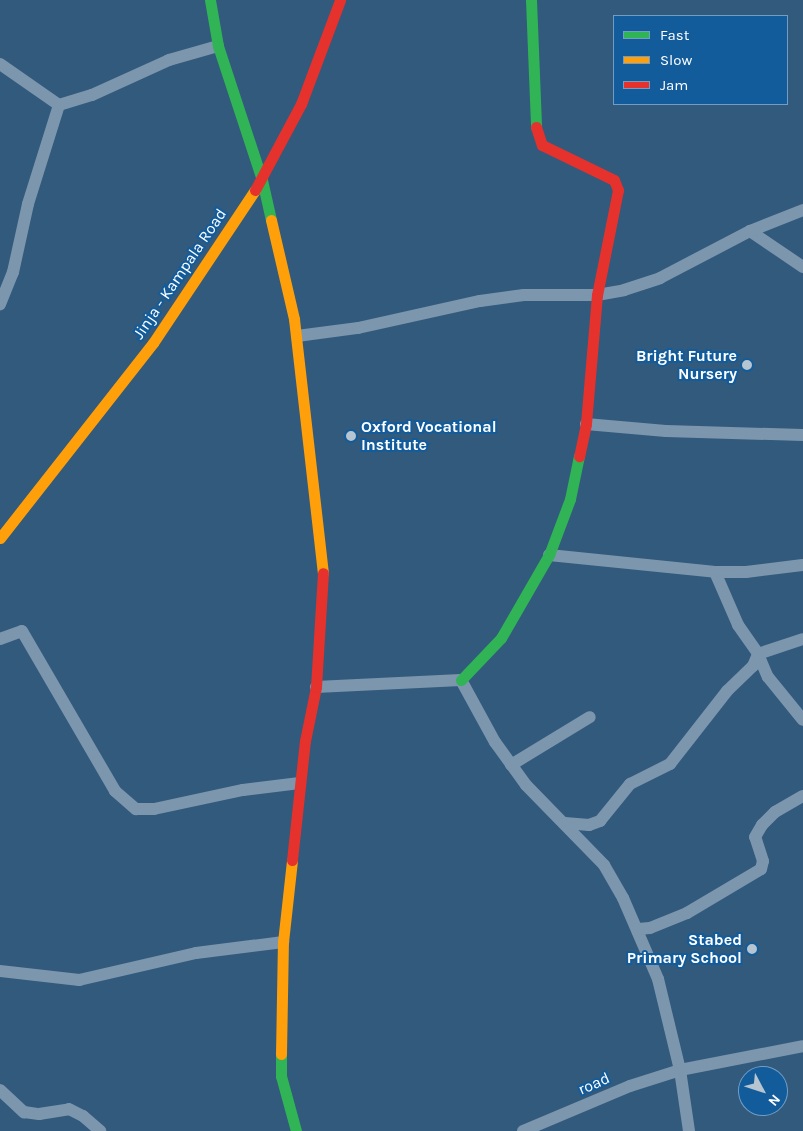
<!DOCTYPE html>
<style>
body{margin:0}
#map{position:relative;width:803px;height:1131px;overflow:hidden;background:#325a7c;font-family:Karla,sans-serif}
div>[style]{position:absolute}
.street>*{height:12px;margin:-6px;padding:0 6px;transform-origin:6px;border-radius:6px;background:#7c96ae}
.fast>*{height:11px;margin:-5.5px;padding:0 5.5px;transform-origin:5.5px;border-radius:5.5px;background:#30b455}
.slow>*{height:11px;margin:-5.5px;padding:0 5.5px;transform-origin:5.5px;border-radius:5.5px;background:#ff9f0a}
.jam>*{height:11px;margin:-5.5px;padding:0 5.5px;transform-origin:5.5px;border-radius:5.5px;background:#e5322d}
.dots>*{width:14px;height:14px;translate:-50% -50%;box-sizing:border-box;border:2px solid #125c9c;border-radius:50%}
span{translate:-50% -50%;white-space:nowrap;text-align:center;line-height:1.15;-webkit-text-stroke:4px #125c9c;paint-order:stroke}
.street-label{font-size:16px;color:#fff}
.poi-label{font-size:16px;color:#fff;font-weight:700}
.right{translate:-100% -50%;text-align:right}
.left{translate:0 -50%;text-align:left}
.legend{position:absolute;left:613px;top:15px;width:175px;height:90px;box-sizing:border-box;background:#125c9c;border:1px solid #719dc4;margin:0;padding:6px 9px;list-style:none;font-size:15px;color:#fff}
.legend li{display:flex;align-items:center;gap:10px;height:25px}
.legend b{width:25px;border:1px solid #719dc4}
.north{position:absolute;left:738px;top:1066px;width:50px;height:50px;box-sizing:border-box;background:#125c9c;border:1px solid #719dc4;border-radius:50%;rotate:130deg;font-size:14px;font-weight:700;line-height:20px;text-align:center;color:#fff}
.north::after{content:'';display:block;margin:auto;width:18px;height:22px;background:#b7c5d1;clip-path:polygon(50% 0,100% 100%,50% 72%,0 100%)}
</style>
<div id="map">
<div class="street">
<div style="left:0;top:64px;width:72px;rotate:34.8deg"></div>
<div style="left:59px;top:105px;width:104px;rotate:107.4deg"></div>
<div style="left:28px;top:204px;width:70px;rotate:102.4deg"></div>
<div style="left:13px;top:272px;width:35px;rotate:112deg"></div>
<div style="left:59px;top:105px;width:34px;rotate:-17deg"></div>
<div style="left:92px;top:95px;width:85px;rotate:-24.4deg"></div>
<div style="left:169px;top:60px;width:51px;rotate:-15.9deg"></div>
<div style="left:750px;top:231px;width:64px;rotate:34.2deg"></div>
<div style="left:297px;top:336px;width:62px;rotate:-7.5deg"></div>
<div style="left:358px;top:328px;width:125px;rotate:-12.5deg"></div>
<div style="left:480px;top:301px;width:44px;rotate:-7.8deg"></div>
<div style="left:524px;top:295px;width:73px"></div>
<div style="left:597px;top:295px;width:27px;rotate:-10deg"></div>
<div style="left:624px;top:290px;width:38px;rotate:-18deg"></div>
<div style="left:660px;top:278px;width:102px;rotate:-27.6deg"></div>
<div style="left:750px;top:231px;width:57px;rotate:-21.6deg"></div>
<div style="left:586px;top:424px;width:80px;rotate:5deg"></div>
<div style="left:666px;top:431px;width:137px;rotate:1.7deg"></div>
<div style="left:549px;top:555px;width:167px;rotate:5.8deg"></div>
<div style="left:715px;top:572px;width:31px"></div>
<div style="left:746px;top:572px;width:57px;rotate:-7deg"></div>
<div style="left:715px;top:572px;width:58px;rotate:66.5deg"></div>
<div style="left:738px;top:625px;width:35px;rotate:55deg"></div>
<div style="left:758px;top:654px;width:47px;rotate:-18.4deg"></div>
<div style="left:0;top:639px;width:23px;rotate:-20deg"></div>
<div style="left:22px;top:631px;width:185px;rotate:59.8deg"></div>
<div style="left:115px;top:791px;width:28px;rotate:41deg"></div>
<div style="left:136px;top:809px;width:18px"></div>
<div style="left:154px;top:809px;width:91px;rotate:-12.1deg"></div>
<div style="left:243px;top:790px;width:57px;rotate:-7deg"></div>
<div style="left:316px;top:687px;width:145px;rotate:-2.8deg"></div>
<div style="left:461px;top:680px;width:71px;rotate:61.3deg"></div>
<div style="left:495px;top:742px;width:53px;rotate:54.2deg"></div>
<div style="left:526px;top:785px;width:112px;rotate:45.7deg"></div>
<div style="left:604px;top:865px;width:38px;rotate:60deg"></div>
<div style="left:623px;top:898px;width:88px;rotate:66.6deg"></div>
<div style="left:658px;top:979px;width:94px;rotate:76.4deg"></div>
<div style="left:680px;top:1070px;width:62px;rotate:81.6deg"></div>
<div style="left:511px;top:765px;width:92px;rotate:-31.3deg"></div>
<div style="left:565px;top:823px;width:24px;rotate:5deg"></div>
<div style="left:589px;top:825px;width:12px;rotate:-20deg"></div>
<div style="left:600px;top:821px;width:48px;rotate:-51deg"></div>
<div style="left:630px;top:784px;width:45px;rotate:-26.6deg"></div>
<div style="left:670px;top:764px;width:93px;rotate:-52deg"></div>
<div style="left:727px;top:691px;width:36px;rotate:-44deg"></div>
<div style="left:753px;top:666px;width:13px;rotate:-67deg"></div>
<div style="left:758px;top:654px;width:25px;rotate:67deg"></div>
<div style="left:768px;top:677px;width:55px;rotate:50.9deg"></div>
<div style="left:638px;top:929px;width:12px;rotate:-5deg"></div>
<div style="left:650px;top:928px;width:40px;rotate:-22deg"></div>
<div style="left:687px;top:913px;width:86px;rotate:-30.7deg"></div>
<div style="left:761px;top:869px;width:8px;rotate:-76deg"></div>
<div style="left:763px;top:861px;width:25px;rotate:-108deg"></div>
<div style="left:755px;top:837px;width:14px;rotate:-60deg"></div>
<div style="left:762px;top:825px;width:18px;rotate:-45deg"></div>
<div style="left:775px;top:812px;width:32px;rotate:-30deg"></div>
<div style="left:0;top:971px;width:80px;rotate:6.5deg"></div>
<div style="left:79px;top:980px;width:120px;rotate:-13deg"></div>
<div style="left:196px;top:953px;width:88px;rotate:-7.2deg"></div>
<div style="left:0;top:1090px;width:33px;rotate:43deg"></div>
<div style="left:24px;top:1112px;width:15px;rotate:8deg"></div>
<div style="left:39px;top:1114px;width:30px;rotate:-9deg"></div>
<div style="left:69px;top:1109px;width:16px;rotate:27deg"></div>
<div style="left:83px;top:1116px;width:23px;rotate:41deg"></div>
<div style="left:523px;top:1131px;width:116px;rotate:-22.8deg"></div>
<div style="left:630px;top:1086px;width:52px;rotate:-17.7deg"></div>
<div style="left:680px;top:1070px;width:125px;rotate:-11deg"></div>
</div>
<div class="fast">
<div style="left:210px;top:0;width:47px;rotate:80.1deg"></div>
<div style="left:218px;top:46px;width:141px;rotate:71.8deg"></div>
<div style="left:262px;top:180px;width:41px;rotate:77.3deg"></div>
<div style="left:531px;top:0;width:127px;rotate:87.7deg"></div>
<div style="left:461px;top:680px;width:58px;rotate:-46.4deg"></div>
<div style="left:501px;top:638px;width:96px;rotate:-60deg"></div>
<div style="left:549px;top:555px;width:60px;rotate:-69.4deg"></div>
<div style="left:570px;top:499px;width:44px;rotate:-78.2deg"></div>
<div style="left:281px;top:1054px;width:22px;rotate:90deg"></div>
<div style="left:281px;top:1076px;width:57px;rotate:74.7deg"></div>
</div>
<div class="slow">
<div style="left:271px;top:220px;width:102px;rotate:76.9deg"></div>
<div style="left:294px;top:319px;width:256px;rotate:83.5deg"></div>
<div style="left:0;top:538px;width:248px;rotate:-51.9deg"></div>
<div style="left:153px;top:343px;width:184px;rotate:-56.3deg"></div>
<div style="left:281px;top:1054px;width:112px;rotate:-89deg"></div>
<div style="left:283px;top:942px;width:82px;rotate:-83.7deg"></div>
</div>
<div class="jam">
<div style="left:536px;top:127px;width:19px;rotate:72deg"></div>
<div style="left:542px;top:145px;width:80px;rotate:25.9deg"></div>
<div style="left:614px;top:180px;width:11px;rotate:68deg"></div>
<div style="left:618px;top:190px;width:107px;rotate:101.3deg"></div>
<div style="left:597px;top:295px;width:129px;rotate:94.9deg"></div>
<div style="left:586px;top:424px;width:33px;rotate:102deg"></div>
<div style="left:255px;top:190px;width:98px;rotate:-61.9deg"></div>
<div style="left:301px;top:104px;width:111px;rotate:-69.4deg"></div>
<div style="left:292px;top:860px;width:120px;rotate:-83.8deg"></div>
<div style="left:305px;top:741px;width:55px;rotate:-78.5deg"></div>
<div style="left:316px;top:687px;width:114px;rotate:-86.5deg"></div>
</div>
<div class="dots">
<div style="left:747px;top:365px;background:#b7c5d1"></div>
<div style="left:351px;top:436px;background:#b7c5d1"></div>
<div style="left:752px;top:949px;background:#b7c5d1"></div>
</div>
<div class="street-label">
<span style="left:180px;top:274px;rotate:-56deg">Jinja - Kampala Road</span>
<span style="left:594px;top:1084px;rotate:-24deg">road</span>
</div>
<div class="poi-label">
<span class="right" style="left:737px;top:365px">Bright Future<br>Nursery</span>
<span class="left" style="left:361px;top:436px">Oxford Vocational<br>Institute</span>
<span class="right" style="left:742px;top:949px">Stabed<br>Primary School</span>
</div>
<ul class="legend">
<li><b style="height:6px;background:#30b455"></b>Fast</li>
<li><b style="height:6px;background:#ff9f0a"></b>Slow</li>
<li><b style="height:6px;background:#e5322d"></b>Jam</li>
</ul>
<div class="north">N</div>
</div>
